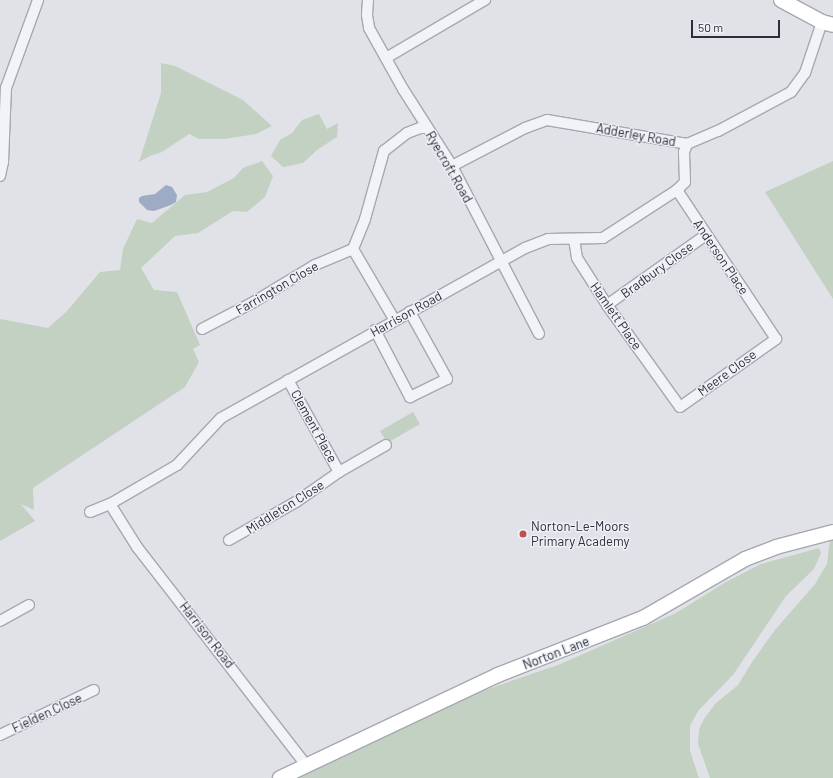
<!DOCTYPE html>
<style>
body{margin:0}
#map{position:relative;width:833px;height:778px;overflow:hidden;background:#e0e2e8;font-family:Barlow,sans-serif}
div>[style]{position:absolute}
.green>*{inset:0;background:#c3d1c2;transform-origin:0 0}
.water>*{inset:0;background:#9eabc4}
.roads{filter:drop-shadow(1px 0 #a6a8b1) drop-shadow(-1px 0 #a6a8b1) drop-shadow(0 1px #a6a8b1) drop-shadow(0 -1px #a6a8b1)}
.street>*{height:10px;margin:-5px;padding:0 5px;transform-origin:5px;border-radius:5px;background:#f2f3f6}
.secondary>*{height:14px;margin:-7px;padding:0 7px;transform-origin:7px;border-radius:7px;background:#fff}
.dots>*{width:11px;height:11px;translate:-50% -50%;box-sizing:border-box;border:2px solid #eff1f5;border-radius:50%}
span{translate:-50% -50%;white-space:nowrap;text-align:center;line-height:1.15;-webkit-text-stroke:3px #eff1f5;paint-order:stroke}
.street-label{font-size:13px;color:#2a2e3d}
.poi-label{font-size:13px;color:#2a2e3d}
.left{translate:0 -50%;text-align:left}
.scale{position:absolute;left:691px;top:20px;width:89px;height:18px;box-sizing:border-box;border:2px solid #2a2e3d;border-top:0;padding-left:5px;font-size:12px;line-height:14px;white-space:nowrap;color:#2a2e3d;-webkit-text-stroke:3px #eff1f5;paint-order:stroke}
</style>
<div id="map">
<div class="green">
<div style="clip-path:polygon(161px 63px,175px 66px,243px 100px,272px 126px,256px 134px,225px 139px,199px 139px,189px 134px,162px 152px,150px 156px,139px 162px,161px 93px)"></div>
<div style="clip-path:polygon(319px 114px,327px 129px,338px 123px,337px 137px,317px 150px,303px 163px,283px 167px,271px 156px,280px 140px,292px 133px,302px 120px)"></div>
<div style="clip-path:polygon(262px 161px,273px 176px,265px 197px,247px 212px,233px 211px,198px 233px,175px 236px,141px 268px,154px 290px,177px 292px,200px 345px,193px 349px,199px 362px,185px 387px,33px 488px,34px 510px,21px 504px,35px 521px,0 541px,0 319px,48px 328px,67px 311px,100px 272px,120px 270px,123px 249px,137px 219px,152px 223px,185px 195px,207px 192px,234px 178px,243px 168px)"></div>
<div style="clip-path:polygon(833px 161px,833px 299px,765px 192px)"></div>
<div style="left:413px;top:412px;width:14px;height:38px;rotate:60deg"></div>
<div style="clip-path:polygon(833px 538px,833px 778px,710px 778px,698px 744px,699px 729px,704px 719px,715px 704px,738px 685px,752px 662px,775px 630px,815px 584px,827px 564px,830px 539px)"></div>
<div style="clip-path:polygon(819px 548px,821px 553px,814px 569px,786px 596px,733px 675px,698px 711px,690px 726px,690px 751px,699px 778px,298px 778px,441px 708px,485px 690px,558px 665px,676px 613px,726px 582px,761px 564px)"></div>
</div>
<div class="water">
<div style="clip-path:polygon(166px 185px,172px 187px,177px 195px,176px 202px,171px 205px,154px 211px,147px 210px,139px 202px,139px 198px,142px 196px,155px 194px)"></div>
</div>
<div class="roads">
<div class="street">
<div style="left:368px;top:0;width:15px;rotate:94deg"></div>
<div style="left:367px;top:15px;width:13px;rotate:81deg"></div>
<div style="left:369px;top:28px;width:70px;rotate:60.9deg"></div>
<div style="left:403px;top:89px;width:91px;rotate:57.5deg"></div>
<div style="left:452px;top:166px;width:189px;rotate:62.6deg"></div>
<div style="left:386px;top:58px;width:115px;rotate:-30.4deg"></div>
<div style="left:452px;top:166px;width:82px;rotate:-27.5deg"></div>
<div style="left:525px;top:128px;width:23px;rotate:-20deg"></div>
<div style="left:547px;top:120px;width:142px;rotate:9.7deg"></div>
<div style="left:687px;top:144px;width:34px;rotate:-23deg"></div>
<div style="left:718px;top:131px;width:83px;rotate:-28.1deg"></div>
<div style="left:791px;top:92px;width:24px;rotate:-54deg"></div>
<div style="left:805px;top:73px;width:54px;rotate:-71.6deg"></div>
<div style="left:0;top:176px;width:14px;rotate:-78deg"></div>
<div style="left:3px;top:162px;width:74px;rotate:-87.7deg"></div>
<div style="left:6px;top:88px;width:94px;rotate:-70deg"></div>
<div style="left:574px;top:239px;width:19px;rotate:81deg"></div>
<div style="left:577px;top:258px;width:56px;rotate:57.4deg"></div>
<div style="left:607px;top:305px;width:125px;rotate:54.4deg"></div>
<div style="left:680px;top:407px;width:118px;rotate:-35.3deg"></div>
<div style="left:776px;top:339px;width:179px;rotate:-123.6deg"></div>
<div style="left:607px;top:305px;width:121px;rotate:-35.3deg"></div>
<div style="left:394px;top:319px;width:81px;rotate:-120.4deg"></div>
<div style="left:353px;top:249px;width:32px;rotate:-68deg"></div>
<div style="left:365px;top:219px;width:71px;rotate:-74.4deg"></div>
<div style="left:384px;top:151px;width:29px;rotate:-38deg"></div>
<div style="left:407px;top:133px;width:14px;rotate:-21deg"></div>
<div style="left:420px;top:128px;width:7px"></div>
<div style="left:202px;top:329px;width:56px;rotate:-27.5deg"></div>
<div style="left:252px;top:303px;width:74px;rotate:-31.1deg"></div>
<div style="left:315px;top:265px;width:41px;rotate:-22.8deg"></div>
<div style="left:375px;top:330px;width:76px;rotate:62.4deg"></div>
<div style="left:410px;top:397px;width:41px;rotate:-25.9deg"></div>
<div style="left:447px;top:379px;width:77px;rotate:-118.9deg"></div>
<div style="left:288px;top:380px;width:105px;rotate:61deg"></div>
<div style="left:110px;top:504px;width:51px;rotate:57.9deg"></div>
<div style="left:137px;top:547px;width:276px;rotate:52.2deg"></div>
<div style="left:90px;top:512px;width:22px;rotate:-22deg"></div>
<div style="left:110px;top:504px;width:78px;rotate:-30.2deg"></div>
<div style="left:177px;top:465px;width:64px;rotate:-46.9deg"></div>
<div style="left:221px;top:418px;width:348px;rotate:-29.2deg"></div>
<div style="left:525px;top:248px;width:25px;rotate:-21deg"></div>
<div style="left:548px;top:239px;width:55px;rotate:-1deg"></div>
<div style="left:603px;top:238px;width:88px;rotate:-33deg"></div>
<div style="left:677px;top:190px;width:11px;rotate:-45deg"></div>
<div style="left:685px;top:182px;width:30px;rotate:-92deg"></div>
<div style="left:684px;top:152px;width:9px;rotate:-69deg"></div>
<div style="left:229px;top:540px;width:77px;rotate:-29.6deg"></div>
<div style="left:296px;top:502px;width:52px;rotate:-34.9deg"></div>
<div style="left:339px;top:472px;width:54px;rotate:-29.9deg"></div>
<div style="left:0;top:621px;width:33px;rotate:-29deg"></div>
<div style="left:0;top:735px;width:104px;rotate:-25.6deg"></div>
</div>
<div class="secondary">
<div style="left:781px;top:0;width:47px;rotate:28.2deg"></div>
<div style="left:822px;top:22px;width:11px;rotate:15deg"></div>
<div style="left:280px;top:778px;width:241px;rotate:-25.3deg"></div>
<div style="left:498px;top:675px;width:156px;rotate:-21.5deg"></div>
<div style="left:643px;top:618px;width:118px;rotate:-30deg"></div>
<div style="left:745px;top:559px;width:33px;rotate:-21deg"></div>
<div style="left:776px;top:547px;width:59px;rotate:-14.7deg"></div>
</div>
</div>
<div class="dots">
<div style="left:523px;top:534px;background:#c15051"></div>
</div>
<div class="street-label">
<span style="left:636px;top:135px;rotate:10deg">Adderley Road</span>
<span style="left:449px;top:167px;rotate:60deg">Ryecroft Road</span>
<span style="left:721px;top:257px;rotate:56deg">Anderson Place</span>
<span style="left:657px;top:270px;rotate:-36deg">Bradbury Close</span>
<span style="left:277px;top:288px;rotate:-30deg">Farrington Close</span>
<span style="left:406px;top:314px;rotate:-29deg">Harrison Road</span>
<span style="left:616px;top:316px;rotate:55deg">Hamlett Place</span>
<span style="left:727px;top:373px;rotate:-36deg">Meere Close</span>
<span style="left:314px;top:426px;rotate:61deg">Clement Place</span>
<span style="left:285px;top:507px;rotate:-32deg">Middleton Close</span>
<span style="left:207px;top:635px;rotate:52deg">Harrison Road</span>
<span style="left:556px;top:653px;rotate:-21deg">Norton Lane</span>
<span style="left:47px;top:713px;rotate:-25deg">Fielden Close</span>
</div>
<div class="poi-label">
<span class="left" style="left:531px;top:534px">Norton-Le-Moors<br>Primary Academy</span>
</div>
<div class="scale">50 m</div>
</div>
